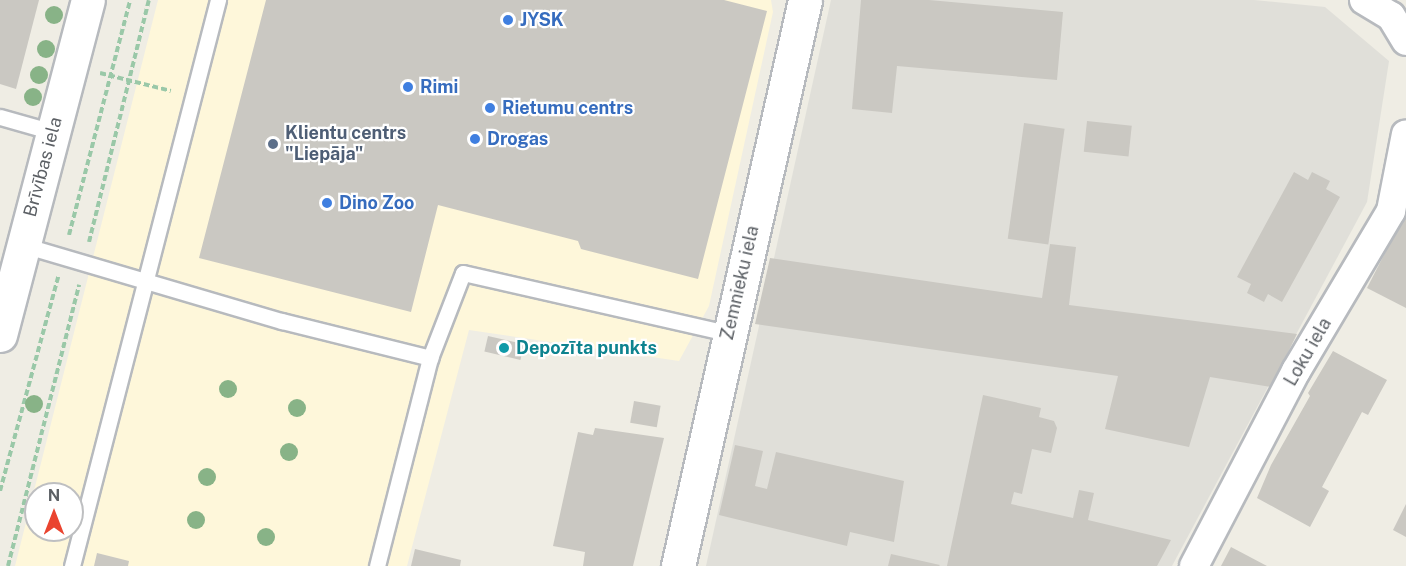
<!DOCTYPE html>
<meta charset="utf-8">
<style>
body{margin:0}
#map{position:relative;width:1406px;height:566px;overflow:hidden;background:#efede4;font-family:"Public Sans",sans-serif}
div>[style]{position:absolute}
.commercial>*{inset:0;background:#fef7da}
.industrial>*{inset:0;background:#e0dfd9}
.building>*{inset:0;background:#cac8c2;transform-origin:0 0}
.path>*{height:4px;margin-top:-2px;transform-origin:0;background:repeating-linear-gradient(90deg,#9ac8a8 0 6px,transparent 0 9px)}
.roads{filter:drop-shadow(2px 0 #b7babe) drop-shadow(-2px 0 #b7babe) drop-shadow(0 2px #b7babe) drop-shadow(0 -2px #b7babe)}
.lane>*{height:15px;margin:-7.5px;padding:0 7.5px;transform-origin:7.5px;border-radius:7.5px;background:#fff}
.street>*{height:28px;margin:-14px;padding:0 14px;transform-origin:14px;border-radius:14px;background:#fff}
.secondary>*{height:33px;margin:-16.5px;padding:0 16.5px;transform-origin:16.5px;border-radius:16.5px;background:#fff}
.trees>*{width:18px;height:18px;margin:-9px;border-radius:50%;background:#88b387}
.dots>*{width:16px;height:16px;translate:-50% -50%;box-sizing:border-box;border:3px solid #fff;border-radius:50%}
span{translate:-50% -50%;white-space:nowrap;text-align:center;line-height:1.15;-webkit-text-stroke:4.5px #fff;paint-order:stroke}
.shop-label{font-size:18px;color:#366cbe;font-weight:700}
.left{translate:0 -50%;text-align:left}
.service-label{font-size:18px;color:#4e5e75;font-weight:700}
.street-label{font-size:18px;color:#5c6065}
.culture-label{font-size:18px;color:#0d838f;font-weight:700}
.north{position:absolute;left:24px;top:482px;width:60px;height:60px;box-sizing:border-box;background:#fff;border:2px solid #bebfc1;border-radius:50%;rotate:0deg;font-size:16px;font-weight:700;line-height:24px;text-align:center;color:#5c6065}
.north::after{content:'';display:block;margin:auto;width:21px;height:27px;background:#ea442f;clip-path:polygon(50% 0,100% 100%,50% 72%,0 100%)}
</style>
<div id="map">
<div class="commercial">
<div style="clip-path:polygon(evenodd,158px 0,771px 0,773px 12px,709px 306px,679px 361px,469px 330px,407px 566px,15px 566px,158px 0,36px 494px,72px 494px,72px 530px,36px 530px,36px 494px)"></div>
</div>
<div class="industrial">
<div style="clip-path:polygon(831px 0,1254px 0,1325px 7px,1389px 61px,1367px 202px,1172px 566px,706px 566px)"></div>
</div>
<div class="building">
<div style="clip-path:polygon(0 0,39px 0,16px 89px,0 84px)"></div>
<div style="clip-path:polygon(266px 0,724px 0,767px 11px,698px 279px,581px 249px,578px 241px,438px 205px,411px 312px,199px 258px)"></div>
<div style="clip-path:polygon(861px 0,929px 0,1063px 12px,1057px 80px,897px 66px,892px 113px,852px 109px)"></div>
<div style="left:1087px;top:121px;width:45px;height:31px;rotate:6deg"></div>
<div style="left:1024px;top:123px;width:41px;height:117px;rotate:8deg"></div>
<div style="clip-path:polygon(1294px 172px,1308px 180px,1312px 172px,1330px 181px,1326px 189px,1340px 197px,1282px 302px,1268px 294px,1264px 302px,1247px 293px,1251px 284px,1237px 277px)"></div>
<div style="clip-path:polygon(1406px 212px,1406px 308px,1367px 288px)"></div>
<div style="clip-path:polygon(1050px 244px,1076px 247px,1069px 305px,1297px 334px,1271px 387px,1210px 377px,1189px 447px,1105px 429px,1118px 376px,755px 324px,770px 258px,1042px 298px)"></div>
<div style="left:488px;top:336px;width:37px;height:16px;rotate:13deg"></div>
<div style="clip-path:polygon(1333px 351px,1387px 380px,1368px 415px,1362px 412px,1322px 487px,1329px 491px,1310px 527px,1257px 498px,1271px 465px,1310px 396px,1308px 393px)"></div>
<div style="clip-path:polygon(983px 395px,1041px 408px,1039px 417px,1054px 421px,1057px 428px,1051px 453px,1032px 449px,1022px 494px,1014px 492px,1011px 504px,1073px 518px,1079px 490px,1094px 493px,1088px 520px,1171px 540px,1157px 566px,947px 566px)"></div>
<div style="left:634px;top:401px;width:27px;height:22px;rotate:10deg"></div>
<div style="clip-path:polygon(595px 428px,664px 438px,633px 566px,583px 566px,585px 552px,553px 546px,578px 432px,593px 435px)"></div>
<div style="clip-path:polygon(735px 445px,763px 451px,755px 486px,767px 489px,776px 452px,904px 481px,894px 542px,850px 532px,847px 546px,719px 515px)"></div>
<div style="clip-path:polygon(1406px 504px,1406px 537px,1393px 530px)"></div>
<div style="clip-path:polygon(1231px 547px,1267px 566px,1221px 566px)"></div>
<div style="clip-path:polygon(415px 549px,461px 560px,460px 566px,411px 566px)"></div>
<div style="clip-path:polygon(97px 553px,129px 561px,128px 566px,94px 566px)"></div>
<div style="clip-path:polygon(891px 554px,940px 565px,939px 566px,888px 566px)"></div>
</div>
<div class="path">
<div style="left:100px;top:73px;width:73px;rotate:14.2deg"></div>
<div style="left:69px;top:235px;width:243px;rotate:-75.4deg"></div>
<div style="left:89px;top:242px;width:249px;rotate:-76.1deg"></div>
<div style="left:0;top:491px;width:222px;rotate:-74.8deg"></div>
<div style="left:8px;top:566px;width:290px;rotate:-75.8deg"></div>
</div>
<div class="roads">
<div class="lane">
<div style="left:0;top:117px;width:55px;rotate:15.8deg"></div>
<div style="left:23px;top:245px;width:270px;rotate:16.4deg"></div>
<div style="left:282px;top:321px;width:153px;rotate:14deg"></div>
<div style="left:72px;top:566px;width:585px;rotate:-75.54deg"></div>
<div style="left:377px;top:566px;width:215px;rotate:-75.7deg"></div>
<div style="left:430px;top:358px;width:91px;rotate:-68.8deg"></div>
<div style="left:463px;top:273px;width:272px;rotate:12.8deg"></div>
</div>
<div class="street">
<div style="left:1364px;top:0;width:31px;rotate:31deg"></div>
<div style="left:1391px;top:16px;width:29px;rotate:59deg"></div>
<div style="left:1194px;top:566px;width:220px;rotate:-62.4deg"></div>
<div style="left:1296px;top:371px;width:186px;rotate:-59.3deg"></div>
<div style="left:1391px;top:211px;width:78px;rotate:-79deg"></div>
</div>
<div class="secondary">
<div style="left:0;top:335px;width:346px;rotate:-75.3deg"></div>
<div style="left:678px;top:566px;width:580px;rotate:-77.35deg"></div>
</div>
</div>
<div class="trees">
<div style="left:54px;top:15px"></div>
<div style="left:46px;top:49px"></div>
<div style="left:39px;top:75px"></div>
<div style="left:33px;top:97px"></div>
<div style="left:228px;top:389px"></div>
<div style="left:34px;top:404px"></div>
<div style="left:297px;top:408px"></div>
<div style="left:289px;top:452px"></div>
<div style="left:207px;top:477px"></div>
<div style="left:196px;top:520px"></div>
<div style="left:266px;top:537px"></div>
</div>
<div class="dots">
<div style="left:508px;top:20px;background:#3f7fe0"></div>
<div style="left:408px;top:87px;background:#3f7fe0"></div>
<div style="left:490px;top:108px;background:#3f7fe0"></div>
<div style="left:475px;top:139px;background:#3f7fe0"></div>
<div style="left:273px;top:144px;background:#5c6f8a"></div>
<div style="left:327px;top:203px;background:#3f7fe0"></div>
<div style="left:504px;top:348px;background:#0f9aa8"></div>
</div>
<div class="shop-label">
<span class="left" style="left:520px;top:20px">JYSK</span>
<span class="left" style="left:420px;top:87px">Rimi</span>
<span class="left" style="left:502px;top:108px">Rietumu centrs</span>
<span class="left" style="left:487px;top:139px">Drogas</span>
<span class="left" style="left:339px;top:203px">Dino Zoo</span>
</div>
<div class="service-label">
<span class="left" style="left:285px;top:144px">Klientu centrs<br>"Liepāja"</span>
</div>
<div class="street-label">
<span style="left:43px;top:167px;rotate:-75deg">Brīvības iela</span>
<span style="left:740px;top:283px;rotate:-77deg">Zemnieku iela</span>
<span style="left:1308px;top:352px;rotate:-60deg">Loku iela</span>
</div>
<div class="culture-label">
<span class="left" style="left:516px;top:348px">Depozīta punkts</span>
</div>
<div class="north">N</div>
</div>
